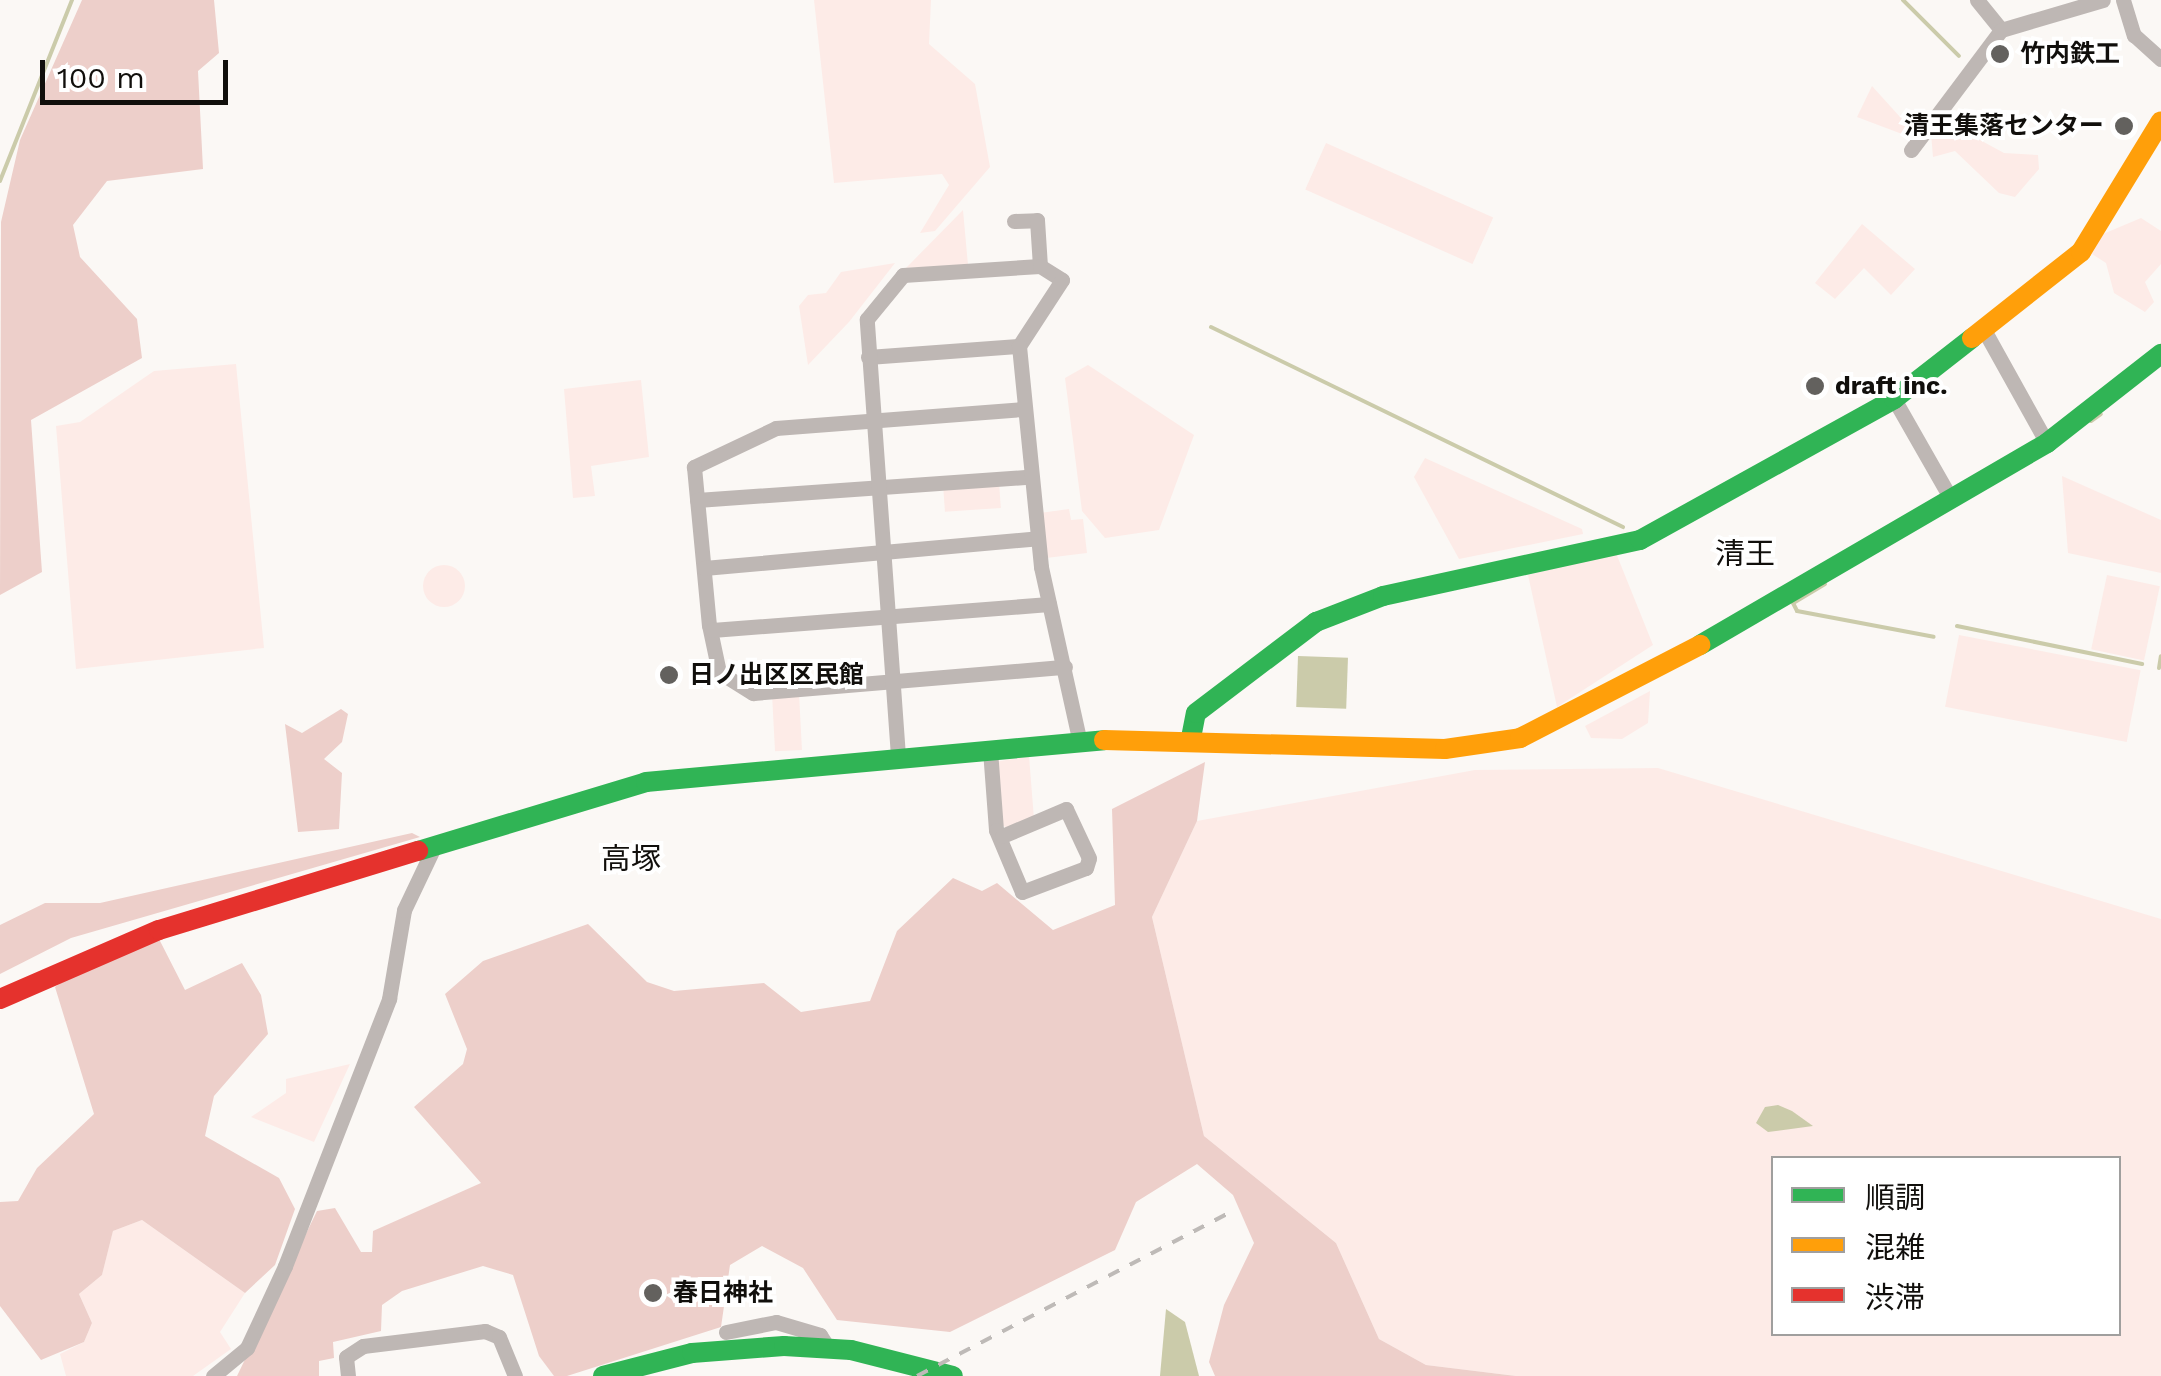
<!DOCTYPE html>
<meta charset="utf-8">
<style>
body{margin:0}
#map{position:relative;width:2161px;height:1376px;overflow:hidden;background:#fbf8f5;font-family:"Work Sans","Noto Sans JP",sans-serif}
div>[style]{position:absolute}
.green>*{inset:0;background:#fdebe7;transform-origin:0 0}
.round{border-radius:50%}
.forest>*{inset:0;background:#edcfca}
.water>*{inset:0;background:#cbcbaa;transform-origin:0 0}
.stream>*{height:4px;margin:-2px;padding:0 2px;transform-origin:2px;border-radius:2px;background:#cbcbaa}
.street>*{height:15px;margin:-7.5px;padding:0 7.5px;transform-origin:7.5px;border-radius:7.5px;background:#beb7b4}
.fast>*{height:20px;margin:-10px;padding:0 10px;transform-origin:10px;border-radius:10px;background:#30b455}
.slow>*{height:20px;margin:-10px;padding:0 10px;transform-origin:10px;border-radius:10px;background:#ff9f0a}
.jam>*{height:20px;margin:-10px;padding:0 10px;transform-origin:10px;border-radius:10px;background:#e5322d}
.rail>*{height:4px;margin-top:-2px;transform-origin:0;background:repeating-linear-gradient(90deg,#bebab7 0 12px,transparent 0 24px)}
.dots>*{width:28px;height:28px;translate:-50% -50%;box-sizing:border-box;border:5px solid #fff;border-radius:50%}
span{translate:-50% -50%;white-space:nowrap;text-align:center;line-height:1.15;-webkit-text-stroke:8px #fff;paint-order:stroke}
.poi-label{font-size:25px;color:#110f0c;font-weight:700}
.left{translate:0 -50%;text-align:left}
.right{translate:-100% -50%;text-align:right}
.quarter-label{font-size:30px;color:#110f0c}
.legend{position:absolute;left:1771px;top:1156px;width:350px;height:180px;box-sizing:border-box;background:#fff;border:2px solid #a09f9e;margin:0;padding:12px 18px;list-style:none;font-size:30px;color:#110f0c}
.legend li{display:flex;align-items:center;gap:20px;height:50px}
.legend b{width:50px;border:2px solid #a09f9e}
.scale{position:absolute;left:40px;top:60px;width:188px;height:45px;box-sizing:border-box;border:5px solid #110f0c;border-top:0;padding-left:12px;font-size:30px;line-height:35px;white-space:nowrap;color:#110f0c;-webkit-text-stroke:8px #fff;paint-order:stroke}
</style>
<div id="map">
<div class="green">
<div style="clip-path:polygon(814px 0,931px 0,929px 44px,975px 84px,990px 167px,935px 231px,920px 233px,949px 185px,942px 174px,834px 183px)"></div>
<div style="clip-path:polygon(1872px 86px,1910px 128px,1910px 137px,1857px 117px)"></div>
<div style="clip-path:polygon(1945px 121px,2004px 153px,2038px 155px,2039px 169px,2015px 197px,1999px 193px,1955px 151px,1933px 157px,1931px 133px)"></div>
<div style="left:1326px;top:143px;width:183px;height:51px;rotate:24deg"></div>
<div style="clip-path:polygon(963px 210px,968px 265px,906px 268px)"></div>
<div style="clip-path:polygon(2141px 218px,2161px 231px,2161px 264px,2145px 282px,2154px 302px,2145px 312px,2114px 293px,2106px 263px,2092px 254px,2103px 234px)"></div>
<div style="clip-path:polygon(1862px 224px,1915px 269px,1891px 295px,1864px 268px,1835px 299px,1815px 283px)"></div>
<div style="clip-path:polygon(895px 263px,849px 322px,808px 365px,799px 306px,808px 295px,826px 293px,841px 272px)"></div>
<div style="clip-path:polygon(236px 364px,264px 648px,76px 669px,56px 426px,80px 422px,154px 371px)"></div>
<div style="clip-path:polygon(1088px 365px,1194px 435px,1159px 530px,1105px 538px,1082px 511px,1065px 378px)"></div>
<div style="clip-path:polygon(641px 380px,649px 457px,591px 466px,595px 496px,573px 498px,564px 389px)"></div>
<div style="clip-path:polygon(1425px 458px,1582px 529px,1583px 534px,1459px 559px,1414px 477px)"></div>
<div style="clip-path:polygon(2062px 476px,2161px 520px,2161px 573px,2068px 553px)"></div>
<div style="left:999px;top:482px;width:26px;height:56px;rotate:86deg"></div>
<div style="clip-path:polygon(1069px 509px,1071px 520px,1083px 519px,1087px 553px,1046px 558px,1040px 513px)"></div>
<div style="clip-path:polygon(1616px 553px,1653px 645px,1557px 707px,1528px 575px)"></div>
<div class="round" style="left:423px;top:565px;width:42px;height:42px"></div>
<div style="left:2107px;top:575px;width:54px;height:76px;rotate:12deg"></div>
<div style="left:1959px;top:635px;width:185px;height:73px;rotate:11deg"></div>
<div style="clip-path:polygon(1650px 691px,1648px 723px,1622px 739px,1591px 738px,1585px 726px)"></div>
<div style="left:799px;top:693px;width:57px;height:27px;rotate:87deg"></div>
<div style="clip-path:polygon(1029px 756px,1034px 819px,1009px 830px,1000px 823px,995px 762px)"></div>
<div style="clip-path:polygon(evenodd,1658px 768px,2161px 919px,2161px 1376px,1516px 1376px,1426px 1365px,1379px 1339px,1336px 1243px,1204px 1136px,1152px 917px,1197px 821px,1475px 770px,1658px 768px,1774px 1158px,2118px 1158px,2118px 1334px,1774px 1334px,1774px 1158px)"></div>
<div style="clip-path:polygon(350px 1064px,314px 1142px,251px 1117px,286px 1093px,286px 1079px)"></div>
<div style="clip-path:polygon(142px 1220px,245px 1293px,220px 1332px,231px 1349px,193px 1376px,66px 1376px,60px 1354px,84px 1342px,92px 1323px,79px 1294px,102px 1275px,113px 1231px)"></div>
</div>
<div class="forest">
<div style="clip-path:polygon(82px 0,214px 0,219px 53px,198px 71px,203px 169px,107px 181px,73px 225px,80px 257px,137px 319px,142px 358px,31px 420px,42px 572px,0 595px,1px 222px,20px 140px)"></div>
<div style="clip-path:polygon(341px 709px,348px 714px,342px 742px,324px 759px,342px 773px,339px 829px,298px 832px,285px 724px,302px 733px)"></div>
<div style="clip-path:polygon(1205px 762px,1197px 821px,1152px 917px,1204px 1136px,1336px 1243px,1379px 1339px,1426px 1365px,1516px 1376px,1215px 1376px,1209px 1362px,1224px 1305px,1254px 1243px,1233px 1195px,1197px 1164px,1136px 1202px,1115px 1250px,950px 1332px,837px 1320px,803px 1268px,762px 1246px,730px 1265px,721px 1327px,567px 1376px,554px 1376px,539px 1356px,513px 1275px,483px 1266px,402px 1291px,382px 1305px,381px 1331px,333px 1342px,334px 1358px,319px 1361px,319px 1376px,237px 1376px,317px 1211px,335px 1208px,361px 1252px,372px 1252px,373px 1231px,481px 1183px,414px 1107px,463px 1064px,467px 1049px,445px 994px,483px 961px,588px 924px,647px 982px,674px 991px,764px 983px,801px 1012px,870px 1001px,897px 931px,953px 878px,982px 891px,997px 883px,1053px 930px,1115px 905px,1112px 809px)"></div>
<div style="clip-path:polygon(412px 833px,420px 837px,71px 938px,0 974px,0 925px,45px 903px,100px 903px)"></div>
<div style="clip-path:polygon(159px 939px,185px 990px,242px 963px,261px 995px,268px 1034px,214px 1096px,205px 1136px,279px 1178px,295px 1209px,275px 1265px,245px 1293px,142px 1220px,113px 1231px,102px 1275px,79px 1294px,92px 1323px,84px 1342px,41px 1360px,0 1306px,0 1202px,18px 1201px,37px 1168px,94px 1114px,55px 987px,86px 964px)"></div>
</div>
<div class="water">
<div style="left:1298px;top:656px;width:50px;height:51px;rotate:2deg"></div>
<div style="clip-path:polygon(1778px 1105px,1792px 1111px,1813px 1126px,1768px 1132px,1756px 1123px,1765px 1107px)"></div>
<div style="clip-path:polygon(1166px 1309px,1185px 1322px,1199px 1376px,1160px 1376px)"></div>
</div>
<div class="stream">
<div style="left:1903px;top:0;width:79px;rotate:45deg"></div>
<div style="left:0;top:181px;width:195px;rotate:-68.3deg"></div>
<div style="left:1211px;top:327px;width:458px;rotate:25.9deg"></div>
<div style="left:2091px;top:421px;width:12px;rotate:-35deg"></div>
<div style="left:1825px;top:584px;width:37px;rotate:149deg"></div>
<div style="left:1793px;top:603px;width:9px;rotate:63deg"></div>
<div style="left:1797px;top:611px;width:139px;rotate:10.7deg"></div>
<div style="left:1957px;top:626px;width:189px;rotate:11.6deg"></div>
<div style="left:2159px;top:668px;width:12px;rotate:-81deg"></div>
</div>
<div class="street">
<div style="left:1977px;top:0;width:38px;rotate:51deg"></div>
<div style="left:2123px;top:0;width:37px;rotate:73deg"></div>
<div style="left:2134px;top:35px;width:36px;rotate:42deg"></div>
<div style="left:1911px;top:150px;width:150px;rotate:-53.1deg"></div>
<div style="left:2001px;top:30px;width:106px;rotate:-16.4deg"></div>
<div style="left:1014px;top:221px;width:23px;rotate:-2deg"></div>
<div style="left:1037px;top:220px;width:46px;rotate:86.3deg"></div>
<div style="left:1984px;top:330px;width:129px;rotate:60.9deg"></div>
<div style="left:868px;top:357px;width:151px;rotate:-4.2deg"></div>
<div style="left:1894px;top:399px;width:115px;rotate:60.3deg"></div>
<div style="left:1023px;top:409px;width:248px;rotate:175.6deg"></div>
<div style="left:776px;top:428px;width:91px;rotate:154.6deg"></div>
<div style="left:694px;top:467px;width:159px;rotate:84.6deg"></div>
<div style="left:709px;top:625px;width:48px;rotate:78deg"></div>
<div style="left:719px;top:672px;width:40px;rotate:32deg"></div>
<div style="left:753px;top:693px;width:313px;rotate:-4.8deg"></div>
<div style="left:697px;top:500px;width:332px;rotate:-4deg"></div>
<div style="left:704px;top:568px;width:335px;rotate:-5.1deg"></div>
<div style="left:712px;top:630px;width:338px;rotate:-4.4deg"></div>
<div style="left:990px;top:750px;width:80px;rotate:85.7deg"></div>
<div style="left:996px;top:830px;width:67px;rotate:67.2deg"></div>
<div style="left:1022px;top:892px;width:68px;rotate:-20.6deg"></div>
<div style="left:1086px;top:868px;width:10px;rotate:-73deg"></div>
<div style="left:1089px;top:858px;width:54px;rotate:-115.1deg"></div>
<div style="left:1066px;top:809px;width:69px;rotate:157.1deg"></div>
<div style="left:898px;top:756px;width:438px;rotate:-94.1deg"></div>
<div style="left:867px;top:319px;width:57px;rotate:-50.7deg"></div>
<div style="left:903px;top:275px;width:137px;rotate:-3.8deg"></div>
<div style="left:1040px;top:266px;width:26px;rotate:32deg"></div>
<div style="left:1062px;top:280px;width:79px;rotate:123.1deg"></div>
<div style="left:1019px;top:346px;width:222px;rotate:84.3deg"></div>
<div style="left:1041px;top:567px;width:176px;rotate:77.5deg"></div>
<div style="left:726px;top:1332px;width:51px;rotate:-11.3deg"></div>
<div style="left:776px;top:1322px;width:46px;rotate:16.5deg"></div>
<div style="left:820px;top:1335px;width:17px;rotate:57deg"></div>
<div style="left:213px;top:1376px;width:44px;rotate:-39.5deg"></div>
<div style="left:247px;top:1348px;width:90px;rotate:-65.1deg"></div>
<div style="left:285px;top:1266px;width:287px;rotate:-68.7deg"></div>
<div style="left:389px;top:999px;width:90px;rotate:-80.4deg"></div>
<div style="left:404px;top:910px;width:70px;rotate:-64.5deg"></div>
<div style="left:348px;top:1376px;width:19px;rotate:-96deg"></div>
<div style="left:346px;top:1357px;width:20px;rotate:-33deg"></div>
<div style="left:363px;top:1346px;width:123px;rotate:-7deg"></div>
<div style="left:485px;top:1331px;width:15px;rotate:23deg"></div>
<div style="left:499px;top:1337px;width:42px;rotate:67.7deg"></div>
</div>
<div class="fast">
<div style="left:1700px;top:645px;width:402px;rotate:-30.2deg"></div>
<div style="left:2047px;top:443px;width:145px;rotate:-38deg"></div>
<div style="left:1191px;top:738px;width:25px;rotate:-79deg"></div>
<div style="left:1196px;top:713px;width:151px;rotate:-37.2deg"></div>
<div style="left:1316px;top:622px;width:72px;rotate:-21.2deg"></div>
<div style="left:1383px;top:596px;width:263px;rotate:-12.3deg"></div>
<div style="left:1640px;top:540px;width:291px;rotate:-29deg"></div>
<div style="left:1894px;top:399px;width:99px;rotate:-38deg"></div>
<div style="left:418px;top:851px;width:238px;rotate:-16.8deg"></div>
<div style="left:646px;top:782px;width:460px;rotate:-5.2deg"></div>
<div style="left:603px;top:1376px;width:92px;rotate:-14.5deg"></div>
<div style="left:692px;top:1353px;width:92px;rotate:-4.4deg"></div>
<div style="left:784px;top:1346px;width:67px;rotate:3.4deg"></div>
<div style="left:851px;top:1350px;width:105px;rotate:14.3deg"></div>
</div>
<div class="slow">
<div style="left:1972px;top:338px;width:139px;rotate:-38.3deg"></div>
<div style="left:2081px;top:252px;width:153px;rotate:-58.6deg"></div>
<div style="left:1104px;top:740px;width:341px;rotate:1.5deg"></div>
<div style="left:1445px;top:749px;width:76px;rotate:-8.3deg"></div>
<div style="left:1520px;top:738px;width:203px;rotate:-27.3deg"></div>
</div>
<div class="jam">
<div style="left:0;top:999px;width:173px;rotate:-23.5deg"></div>
<div style="left:159px;top:930px;width:271px;rotate:-17deg"></div>
</div>
<div class="rail">
<div style="left:917px;top:1376px;width:358px;rotate:-27.6deg"></div>
</div>
<div class="dots">
<div style="left:2000px;top:54px;background:#63615e"></div>
<div style="left:2124px;top:126px;background:#63615e"></div>
<div style="left:1815px;top:386px;background:#63615e"></div>
<div style="left:669px;top:675px;background:#63615e"></div>
<div style="left:653px;top:1293px;background:#63615e"></div>
</div>
<div class="poi-label">
<span class="left" style="left:2020px;top:54px">竹内鉄工</span>
<span class="right" style="left:2104px;top:126px">清王集落センター</span>
<span class="left" style="left:1835px;top:386px">draft inc.</span>
<span class="left" style="left:689px;top:675px">日ノ出区区民館</span>
<span class="left" style="left:673px;top:1293px">春日神社</span>
</div>
<div class="quarter-label">
<span style="left:1745px;top:554px">清王</span>
<span style="left:631px;top:859px">高塚</span>
</div>
<ul class="legend">
<li><b style="height:12px;background:#30b455"></b>順調</li>
<li><b style="height:12px;background:#ff9f0a"></b>混雑</li>
<li><b style="height:12px;background:#e5322d"></b>渋滞</li>
</ul>
<div class="scale">100 m</div>
</div>
